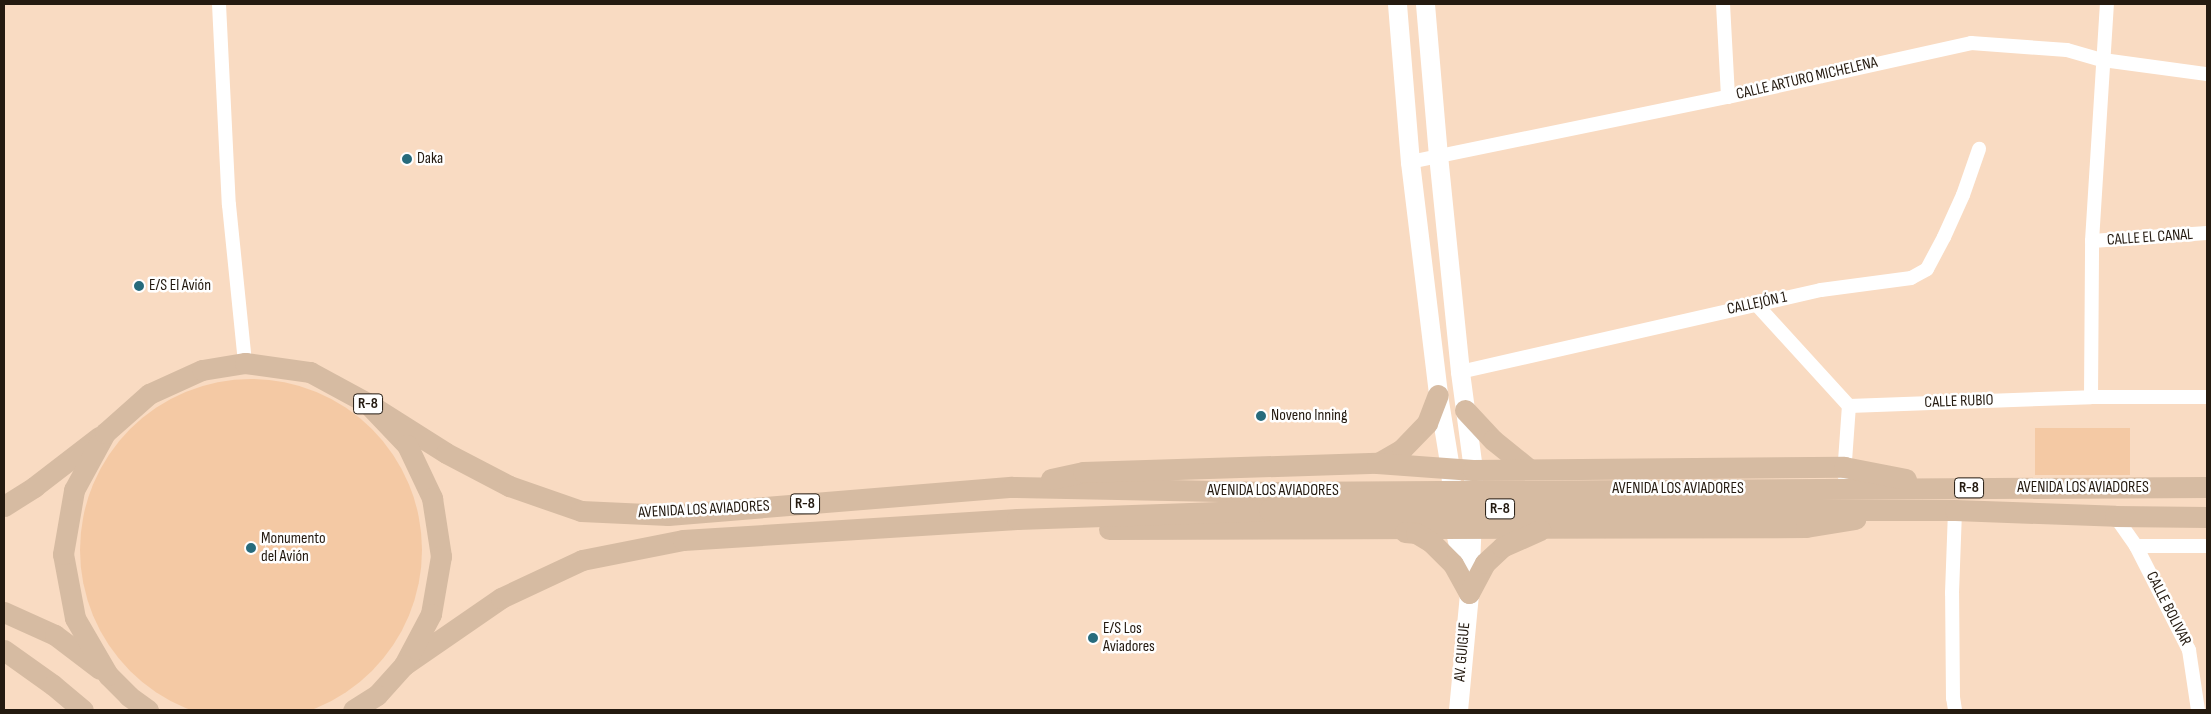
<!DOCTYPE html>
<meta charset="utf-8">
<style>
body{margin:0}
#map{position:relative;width:2211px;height:714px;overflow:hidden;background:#f9dbc2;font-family:"Sofia Sans Condensed",sans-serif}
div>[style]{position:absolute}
.green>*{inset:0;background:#f4c9a4;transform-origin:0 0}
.round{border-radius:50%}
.street>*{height:14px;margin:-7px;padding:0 7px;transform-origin:7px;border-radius:7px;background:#fff}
.secondary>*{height:19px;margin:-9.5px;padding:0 9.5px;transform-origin:9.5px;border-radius:9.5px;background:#fff}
.primary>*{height:21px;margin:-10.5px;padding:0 10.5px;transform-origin:10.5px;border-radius:10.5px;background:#d6bba2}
.dots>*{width:14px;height:14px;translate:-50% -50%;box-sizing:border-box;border:2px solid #fff;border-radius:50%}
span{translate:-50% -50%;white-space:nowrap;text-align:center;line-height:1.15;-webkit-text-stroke:5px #fff;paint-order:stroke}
.shield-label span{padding:1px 4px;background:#fff;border:1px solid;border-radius:4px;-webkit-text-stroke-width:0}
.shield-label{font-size:15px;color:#241a10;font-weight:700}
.street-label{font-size:16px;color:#241a10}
.poi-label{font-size:16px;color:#241a10}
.left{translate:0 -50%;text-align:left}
.frame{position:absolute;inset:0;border:5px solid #241a10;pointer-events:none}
</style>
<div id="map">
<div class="green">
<div class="round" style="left:80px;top:379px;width:342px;height:342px"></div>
<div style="left:2035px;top:428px;width:95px;height:47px"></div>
</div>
<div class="street">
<div style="left:219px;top:4px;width:201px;rotate:87.2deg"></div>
<div style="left:229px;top:205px;width:159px;rotate:84.2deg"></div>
<div style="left:1723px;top:4px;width:93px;rotate:86.9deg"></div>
<div style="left:1410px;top:162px;width:325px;rotate:-11.6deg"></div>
<div style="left:1728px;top:97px;width:249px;rotate:-12.5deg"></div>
<div style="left:1971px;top:43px;width:96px;rotate:4.2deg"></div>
<div style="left:2067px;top:50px;width:37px;rotate:16deg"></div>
<div style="left:2103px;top:60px;width:105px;rotate:7.7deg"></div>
<div style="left:2092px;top:241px;width:115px;rotate:-4deg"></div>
<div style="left:1756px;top:304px;width:138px;rotate:47.6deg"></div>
<div style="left:1849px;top:406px;width:242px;rotate:-2.1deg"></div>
<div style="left:2091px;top:397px;width:116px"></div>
<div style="left:1460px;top:372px;width:370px;rotate:-12.8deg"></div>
<div style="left:1821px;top:290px;width:91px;rotate:-7.6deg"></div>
<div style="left:1911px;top:278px;width:18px;rotate:-29deg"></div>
<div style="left:1927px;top:269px;width:36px;rotate:-62deg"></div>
<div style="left:1944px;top:237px;width:46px;rotate:-65.7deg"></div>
<div style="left:1963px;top:195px;width:49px;rotate:-70.8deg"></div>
<div style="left:2091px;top:397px;width:156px;rotate:-89.6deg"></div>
<div style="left:2092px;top:241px;width:237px;rotate:-86.4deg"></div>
<div style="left:1844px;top:475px;width:69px;rotate:-85.9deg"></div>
<div style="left:2115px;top:516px;width:37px;rotate:55deg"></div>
<div style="left:2136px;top:546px;width:117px;rotate:63deg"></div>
<div style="left:2189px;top:650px;width:61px;rotate:81.5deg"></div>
<div style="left:2136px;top:546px;width:71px"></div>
<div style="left:1955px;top:710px;width:12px;rotate:-99deg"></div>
<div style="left:1953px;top:698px;width:105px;rotate:-90.5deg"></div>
<div style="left:1952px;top:593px;width:83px;rotate:-87.9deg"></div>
</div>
<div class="secondary">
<div style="left:1397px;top:4px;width:159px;rotate:85.3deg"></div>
<div style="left:1410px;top:162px;width:235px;rotate:83.1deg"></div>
<div style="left:1438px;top:395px;width:74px;rotate:80.7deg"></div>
<div style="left:1450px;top:468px;width:59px;rotate:86.1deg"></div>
<div style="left:1454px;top:527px;width:42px;rotate:77.6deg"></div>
<div style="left:1425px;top:4px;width:152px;rotate:85.1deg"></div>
<div style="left:1438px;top:155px;width:218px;rotate:84.2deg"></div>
<div style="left:1460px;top:372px;width:99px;rotate:82.4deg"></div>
<div style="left:1473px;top:470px;width:15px;rotate:90deg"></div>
<div style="left:1458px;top:710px;width:118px;rotate:-84.6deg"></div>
<div style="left:1469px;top:593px;width:78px;rotate:-87.8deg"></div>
</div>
<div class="primary">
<div style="left:367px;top:403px;width:93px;rotate:32.3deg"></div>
<div style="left:446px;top:453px;width:71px;rotate:27.6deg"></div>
<div style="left:509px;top:486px;width:76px;rotate:19.1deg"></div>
<div style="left:581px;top:511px;width:87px;rotate:2.6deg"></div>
<div style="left:668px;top:515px;width:345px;rotate:-4.7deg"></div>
<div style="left:1012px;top:487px;width:258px;rotate:1.1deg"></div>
<div style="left:1270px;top:492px;width:937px;rotate:-0.31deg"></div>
<div style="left:1465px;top:410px;width:41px;rotate:47deg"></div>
<div style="left:1493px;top:440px;width:46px;rotate:38.9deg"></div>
<div style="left:1378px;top:463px;width:28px;rotate:-30deg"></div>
<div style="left:1402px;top:449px;width:36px;rotate:-46deg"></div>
<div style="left:1427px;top:423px;width:30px;rotate:-69deg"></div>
<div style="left:1051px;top:479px;width:33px;rotate:-12deg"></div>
<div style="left:1083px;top:472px;width:294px;rotate:-1.8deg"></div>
<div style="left:1377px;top:463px;width:96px;rotate:4.2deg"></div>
<div style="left:1473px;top:470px;width:371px;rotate:-0.5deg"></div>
<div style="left:1844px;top:467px;width:63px;rotate:11deg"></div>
<div style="left:4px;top:506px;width:36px;rotate:-32deg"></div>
<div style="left:34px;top:487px;width:82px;rotate:-37.6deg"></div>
<div style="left:1109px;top:529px;width:697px;rotate:-0.16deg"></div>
<div style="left:1806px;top:527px;width:50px;rotate:-9.3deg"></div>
<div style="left:1405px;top:532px;width:11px;rotate:5deg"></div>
<div style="left:1416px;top:533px;width:17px;rotate:31deg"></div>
<div style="left:1431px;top:542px;width:31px;rotate:45deg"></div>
<div style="left:1453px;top:564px;width:33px;rotate:61deg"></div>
<div style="left:1469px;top:593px;width:34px;rotate:-62deg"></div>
<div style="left:1485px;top:563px;width:23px;rotate:-43deg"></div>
<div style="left:1502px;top:547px;width:42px;rotate:-24.1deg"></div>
<div style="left:4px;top:612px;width:56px;rotate:24.3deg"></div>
<div style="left:55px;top:635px;width:56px;rotate:37.1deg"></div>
<div style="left:4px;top:650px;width:60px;rotate:35.5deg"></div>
<div style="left:53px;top:685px;width:39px;rotate:40deg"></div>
<div style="left:404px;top:665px;width:118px;rotate:-34.6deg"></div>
<div style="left:501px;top:598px;width:89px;rotate:-25.1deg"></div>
<div style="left:582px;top:560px;width:103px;rotate:-11.2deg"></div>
<div style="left:683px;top:540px;width:335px;rotate:-3.6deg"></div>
<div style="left:1017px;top:519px;width:252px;rotate:-2deg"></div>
<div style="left:1269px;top:510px;width:686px"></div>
<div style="left:1955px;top:510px;width:160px;rotate:2.1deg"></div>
<div style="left:2115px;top:516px;width:92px;rotate:0.6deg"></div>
<div style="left:148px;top:710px;width:24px;rotate:-144deg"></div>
<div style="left:129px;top:696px;width:30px;rotate:-135deg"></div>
<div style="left:108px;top:675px;width:66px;rotate:-120.1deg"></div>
<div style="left:75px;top:618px;width:65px;rotate:-100.6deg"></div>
<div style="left:63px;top:554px;width:65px;rotate:-80.2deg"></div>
<div style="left:74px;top:490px;width:65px;rotate:-61.5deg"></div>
<div style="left:105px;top:433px;width:59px;rotate:-41.6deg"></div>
<div style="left:149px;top:394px;width:58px;rotate:-24.4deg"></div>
<div style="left:202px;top:370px;width:44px;rotate:-9.2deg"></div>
<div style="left:245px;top:363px;width:66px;rotate:7.9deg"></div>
<div style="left:310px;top:372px;width:65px;rotate:28.5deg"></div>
<div style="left:367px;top:403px;width:58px;rotate:46.4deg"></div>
<div style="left:407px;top:445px;width:59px;rotate:64.7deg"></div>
<div style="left:432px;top:498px;width:59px;rotate:81.2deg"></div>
<div style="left:441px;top:556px;width:59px;rotate:99.8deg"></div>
<div style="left:431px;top:614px;width:58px;rotate:117.9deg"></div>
<div style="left:404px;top:665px;width:40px;rotate:132deg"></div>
<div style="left:377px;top:695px;width:28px;rotate:148deg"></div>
</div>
<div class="dots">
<div style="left:407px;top:159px;background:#276b7c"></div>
<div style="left:139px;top:286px;background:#276b7c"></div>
<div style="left:1261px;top:416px;background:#276b7c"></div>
<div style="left:251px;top:548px;background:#276b7c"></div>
<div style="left:1093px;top:638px;background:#276b7c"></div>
</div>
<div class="shield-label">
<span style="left:368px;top:404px">R-8</span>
<span style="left:1969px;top:488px">R-8</span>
<span style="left:805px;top:504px">R-8</span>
<span style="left:1500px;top:509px">R-8</span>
</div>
<div class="street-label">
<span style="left:1807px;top:79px;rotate:-13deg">CALLE ARTURO MICHELENA</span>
<span style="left:2150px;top:238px;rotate:-4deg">CALLE EL CANAL</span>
<span style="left:1757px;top:304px;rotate:-12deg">CALLEJÓN 1</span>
<span style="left:1959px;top:402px;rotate:-2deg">CALLE RUBIO</span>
<span style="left:2083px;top:488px">AVENIDA LOS AVIADORES</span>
<span style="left:1678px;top:489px">AVENIDA LOS AVIADORES</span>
<span style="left:1273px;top:491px">AVENIDA LOS AVIADORES</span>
<span style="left:704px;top:510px;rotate:-3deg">AVENIDA LOS AVIADORES</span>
<span style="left:2168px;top:609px;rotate:63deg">CALLE BOLIVAR</span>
<span style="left:1463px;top:652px;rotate:-85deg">AV. GUIGUE</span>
</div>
<div class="poi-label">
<span class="left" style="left:417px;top:159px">Daka</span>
<span class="left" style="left:149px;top:286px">E/S El Avión</span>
<span class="left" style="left:1271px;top:416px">Noveno Inning</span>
<span class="left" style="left:261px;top:548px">Monumento<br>del Avión</span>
<span class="left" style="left:1103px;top:638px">E/S Los<br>Aviadores</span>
</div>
<div class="frame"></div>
</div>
